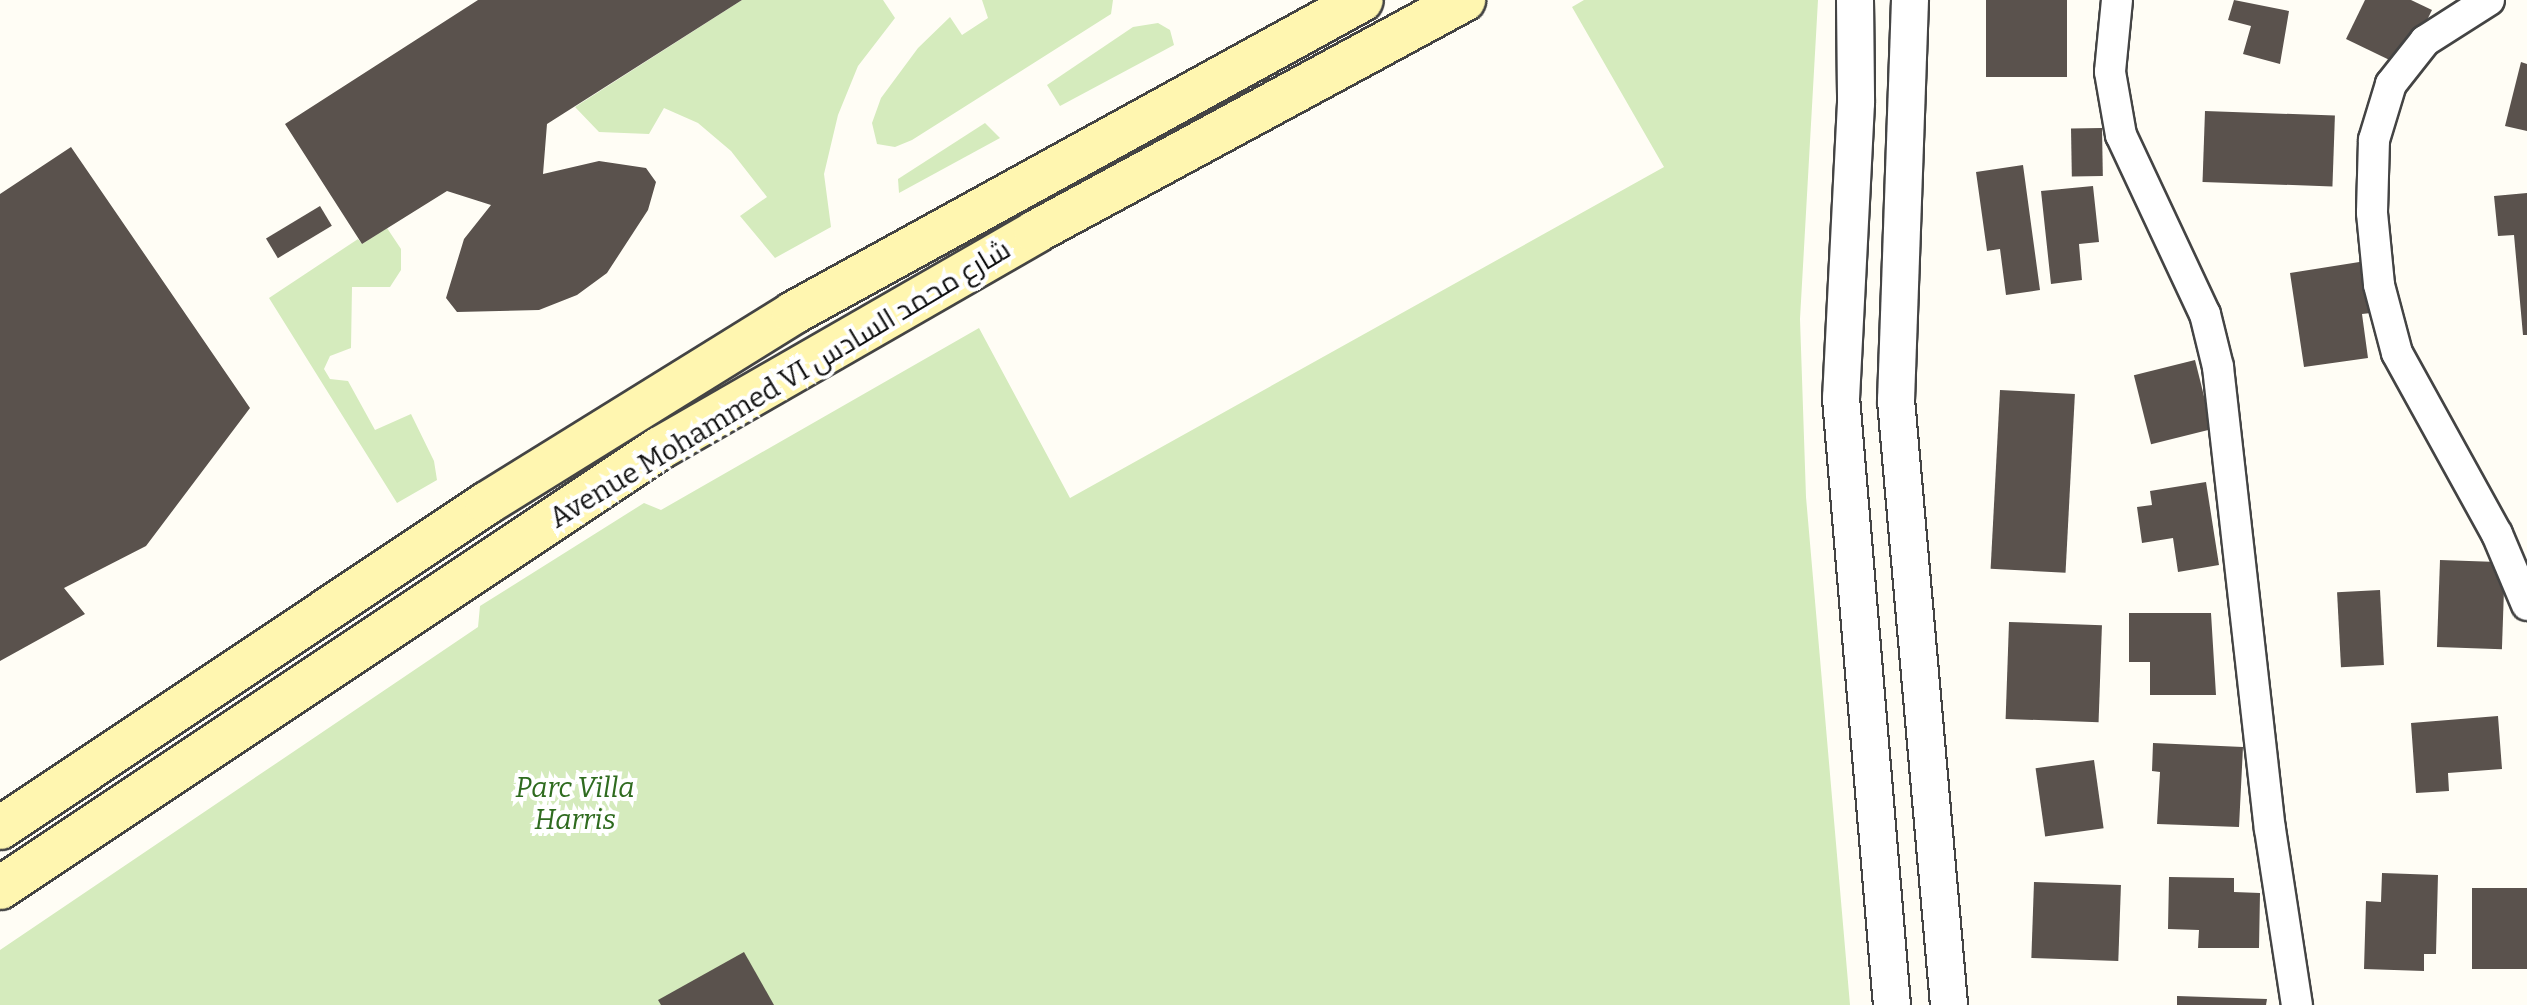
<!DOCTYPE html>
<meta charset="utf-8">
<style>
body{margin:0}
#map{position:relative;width:2527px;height:1005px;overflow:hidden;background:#fffdf5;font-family:Bitter,Cairo,serif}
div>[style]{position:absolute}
.green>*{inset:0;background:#d5ebbd}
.building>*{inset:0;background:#5a524d;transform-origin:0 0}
.roads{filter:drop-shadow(2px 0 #444) drop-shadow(-2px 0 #444) drop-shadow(0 2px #444) drop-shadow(0 -2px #444)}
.minor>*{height:30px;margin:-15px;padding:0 15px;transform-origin:15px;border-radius:15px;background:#fff}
.tertiary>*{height:36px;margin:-18px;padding:0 18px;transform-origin:18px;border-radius:18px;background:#fff}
.secondary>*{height:42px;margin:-21px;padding:0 21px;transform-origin:21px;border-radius:21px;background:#fff6b0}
span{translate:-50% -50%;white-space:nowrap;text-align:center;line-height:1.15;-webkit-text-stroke:8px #fff;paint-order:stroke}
.street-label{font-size:28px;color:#111}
.park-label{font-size:28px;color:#2f6b1f;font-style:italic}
</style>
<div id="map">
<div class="green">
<div style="clip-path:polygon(742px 0,883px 0,895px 18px,858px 66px,838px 115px,824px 174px,831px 227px,775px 258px,740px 216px,767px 197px,731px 151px,698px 123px,664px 108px,649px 134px,599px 132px,575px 107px)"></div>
<div style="clip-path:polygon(1113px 0,1111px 14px,912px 140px,895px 147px,877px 144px,872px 123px,881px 98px,918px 48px,950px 17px,962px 35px,988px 18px,982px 0)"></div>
<div style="clip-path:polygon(1584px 0,1818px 0,1800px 319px,1806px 497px,1850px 1005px,0 1005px,0 950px,478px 627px,480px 606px,644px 503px,661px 510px,979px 328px,1070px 498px,1664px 167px,1572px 7px)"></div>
<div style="clip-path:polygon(1158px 23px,1170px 30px,1174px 45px,1060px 106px,1047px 85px,1133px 27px)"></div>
<div style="clip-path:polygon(985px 123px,1000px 138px,899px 193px,898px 179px)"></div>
<div style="clip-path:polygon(387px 228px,401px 249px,401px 270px,390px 287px,352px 287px,351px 348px,330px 356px,324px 369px,330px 379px,348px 381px,375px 430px,411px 414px,434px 461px,437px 480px,397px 503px,269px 298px,358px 239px,362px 244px)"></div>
</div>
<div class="building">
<div style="clip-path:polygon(478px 0,742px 0,547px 124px,543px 174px,599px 161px,646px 168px,656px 182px,648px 210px,607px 273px,577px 295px,539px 310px,457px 312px,446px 298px,464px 239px,491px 205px,447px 191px,362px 244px,285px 124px)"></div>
<div style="left:1986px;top:0;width:81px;height:77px"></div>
<div style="clip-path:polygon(2234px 0,2289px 11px,2280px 64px,2243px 54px,2251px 26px,2228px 20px)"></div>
<div style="clip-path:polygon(2365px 0,2411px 0,2432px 10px,2404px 67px,2346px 39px)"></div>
<div style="clip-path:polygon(2521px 62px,2527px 64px,2527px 131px,2505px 126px)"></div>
<div style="left:2205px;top:111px;width:130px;height:71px;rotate:2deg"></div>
<div style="left:2102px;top:128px;width:48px;height:31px;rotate:89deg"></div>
<div style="clip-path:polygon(71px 147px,250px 408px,146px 546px,64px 588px,85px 614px,0 661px,0 194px)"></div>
<div style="clip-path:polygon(2023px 165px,2040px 290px,2006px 295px,2000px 249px,1987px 251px,1976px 172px)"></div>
<div style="clip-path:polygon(2093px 186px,2099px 242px,2079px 244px,2082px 280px,2051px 284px,2041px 191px)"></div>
<div style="clip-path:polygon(2527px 193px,2527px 335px,2523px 335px,2514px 235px,2498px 236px,2494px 196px)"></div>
<div style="left:320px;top:206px;width:23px;height:63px;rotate:59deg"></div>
<div style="clip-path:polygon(2372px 260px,2380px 312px,2362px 314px,2368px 358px,2304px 367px,2290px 273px)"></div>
<div style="left:2195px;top:360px;width:71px;height:63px;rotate:76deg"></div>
<div style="left:2000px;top:390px;width:75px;height:179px;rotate:3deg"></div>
<div style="clip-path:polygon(2206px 482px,2219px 565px,2178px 572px,2173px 538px,2142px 543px,2137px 507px,2152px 505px,2150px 491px)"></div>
<div style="left:2440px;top:560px;width:65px;height:87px;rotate:2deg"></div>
<div style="left:2380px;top:590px;width:75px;height:43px;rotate:87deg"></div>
<div style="clip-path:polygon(2129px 613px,2211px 613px,2216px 695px,2150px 695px,2150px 662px,2129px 662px)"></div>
<div style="left:2009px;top:622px;width:93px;height:97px;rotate:2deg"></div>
<div style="clip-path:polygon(2498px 716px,2502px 769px,2448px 773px,2449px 791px,2416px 793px,2411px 723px)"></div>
<div style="clip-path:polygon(2153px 743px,2243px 747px,2239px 827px,2157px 824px,2160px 772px,2152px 771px)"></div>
<div style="left:2094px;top:760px;width:69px;height:59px;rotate:82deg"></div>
<div style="clip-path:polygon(2382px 873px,2438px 875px,2436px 954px,2424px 954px,2424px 971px,2364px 969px,2366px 901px,2381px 902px)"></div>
<div style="clip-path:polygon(2169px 877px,2234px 878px,2234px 892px,2260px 893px,2259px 948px,2198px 948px,2199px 930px,2168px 929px)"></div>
<div style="left:2034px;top:882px;width:87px;height:76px;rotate:2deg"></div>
<div style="left:2527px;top:888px;width:81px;height:55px;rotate:90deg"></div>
<div style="clip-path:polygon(744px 952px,774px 1005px,661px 1005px,658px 1000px)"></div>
<div style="clip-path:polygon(2177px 996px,2267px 999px,2266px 1005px,2177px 1005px)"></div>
</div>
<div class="roads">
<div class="minor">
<div style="left:2117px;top:0;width:72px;rotate:95.6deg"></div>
<div style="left:2110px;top:72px;width:64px;rotate:80.1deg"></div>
<div style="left:2121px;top:135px;width:198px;rotate:64.9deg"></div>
<div style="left:2205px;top:314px;width:55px;rotate:76.2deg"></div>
<div style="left:2218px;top:367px;width:465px;rotate:83.6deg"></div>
<div style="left:2270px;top:829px;width:178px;rotate:81.3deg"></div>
<div style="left:2489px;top:0;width:76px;rotate:147.4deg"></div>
<div style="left:2425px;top:41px;width:55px;rotate:128.3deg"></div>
<div style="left:2391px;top:84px;width:59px;rotate:106.9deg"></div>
<div style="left:2374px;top:140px;width:73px;rotate:91.6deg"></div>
<div style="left:2372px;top:213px;width:72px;rotate:84.4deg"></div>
<div style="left:2379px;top:285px;width:70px;rotate:75.2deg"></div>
<div style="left:2397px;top:353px;width:207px;rotate:61.1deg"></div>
<div style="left:2497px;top:534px;width:77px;rotate:67.1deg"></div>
</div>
<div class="tertiary">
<div style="left:1855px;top:0;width:103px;rotate:89.4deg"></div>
<div style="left:1856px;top:103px;width:295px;rotate:92.9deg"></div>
<div style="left:1841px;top:398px;width:609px;rotate:85.2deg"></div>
<div style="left:1910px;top:0;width:400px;rotate:92deg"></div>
<div style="left:1896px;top:400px;width:607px;rotate:84.99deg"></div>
</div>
<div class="secondary">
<div style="left:0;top:828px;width:585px;rotate:-33.72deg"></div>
<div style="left:487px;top:503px;width:360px;rotate:-31.8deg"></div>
<div style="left:793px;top:313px;width:649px;rotate:-28.81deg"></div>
<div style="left:0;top:888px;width:793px;rotate:-33.69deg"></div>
<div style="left:660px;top:448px;width:433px;rotate:-29.9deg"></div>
<div style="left:1035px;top:232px;width:488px;rotate:-28.4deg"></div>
</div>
</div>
<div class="street-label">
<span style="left:780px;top:384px;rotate:-31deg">Avenue Mohammed VI شارع محمد السادس</span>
</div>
<div class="park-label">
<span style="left:575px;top:804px">Parc Villa<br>Harris</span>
</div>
</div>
